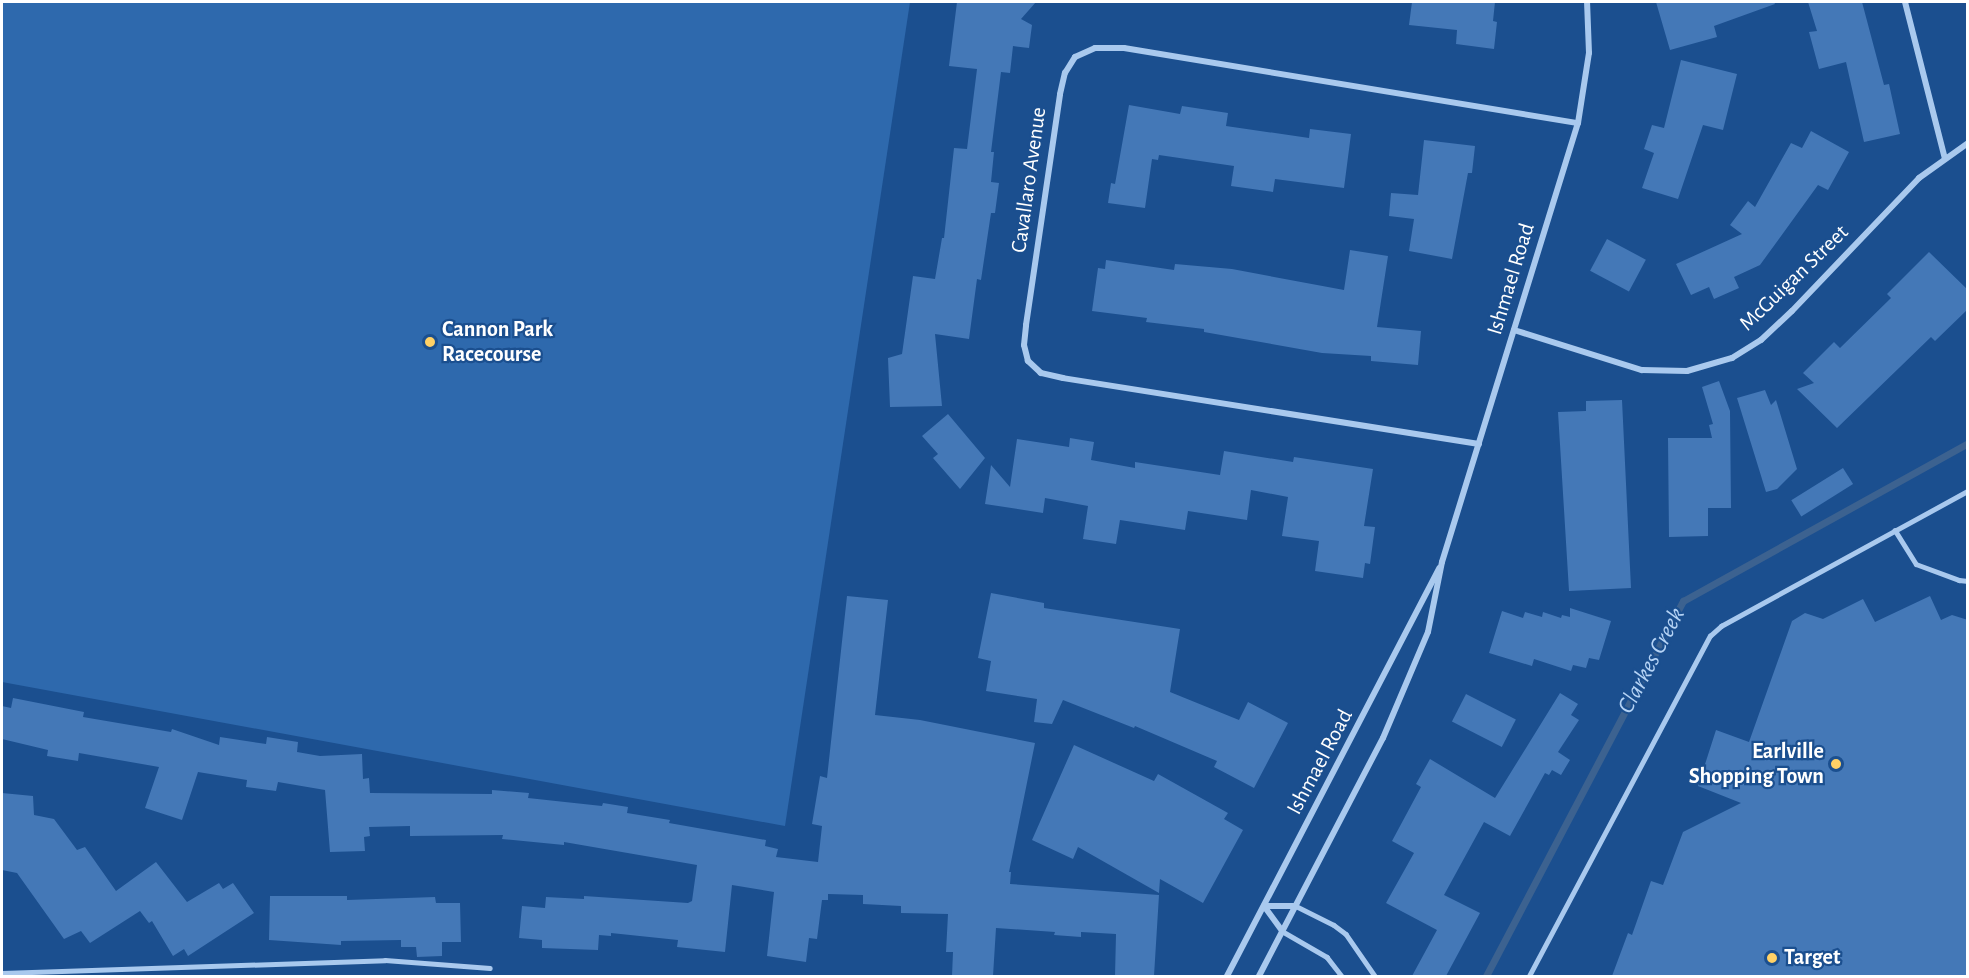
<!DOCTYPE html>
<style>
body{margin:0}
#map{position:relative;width:1969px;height:978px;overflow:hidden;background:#1b4f8f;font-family:"Alegreya Sans",sans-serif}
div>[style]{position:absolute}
.green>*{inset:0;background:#2e69ad}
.stream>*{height:7px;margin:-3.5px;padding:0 3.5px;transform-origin:3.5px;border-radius:3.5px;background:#3c6290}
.building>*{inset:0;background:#4478b7;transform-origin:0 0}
.lane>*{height:4.5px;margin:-2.25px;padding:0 2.25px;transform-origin:2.25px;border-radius:2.25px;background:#a9c9ee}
.street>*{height:6px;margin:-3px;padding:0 3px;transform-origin:3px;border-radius:3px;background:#a9c9ee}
.dots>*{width:16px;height:16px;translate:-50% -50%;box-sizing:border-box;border:3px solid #1b4f8f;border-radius:50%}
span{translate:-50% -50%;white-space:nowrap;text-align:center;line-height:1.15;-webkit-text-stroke:4.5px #1b4f8f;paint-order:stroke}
.street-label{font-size:22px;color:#fff}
.poi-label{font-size:22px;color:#fff;font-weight:700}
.left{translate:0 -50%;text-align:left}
.right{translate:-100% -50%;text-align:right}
.water-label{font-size:24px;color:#b5d3f5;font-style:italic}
.frame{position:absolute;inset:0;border:3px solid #fff;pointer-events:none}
</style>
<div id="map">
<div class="green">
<div style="clip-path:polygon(2px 2px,910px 2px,785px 826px,2px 682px)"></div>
</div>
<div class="stream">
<div style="left:1486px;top:976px;width:424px;rotate:-62.3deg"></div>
<div style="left:1683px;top:601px;width:326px;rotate:-29deg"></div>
</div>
<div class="building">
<div style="clip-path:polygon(957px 2px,1036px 2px,1021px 19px,1032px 25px,1029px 48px,1013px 46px,1010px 73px,1001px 72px,991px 152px,994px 152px,991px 182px,999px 183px,995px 213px,991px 213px,981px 280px,977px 279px,969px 339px,935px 334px,942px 406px,890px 407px,888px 358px,902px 354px,913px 276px,935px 279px,942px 238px,944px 238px,954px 148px,967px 149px,977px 69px,949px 66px)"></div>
<div style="clip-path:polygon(1412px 2px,1495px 2px,1493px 21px,1497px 22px,1494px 49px,1456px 44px,1457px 30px,1409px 25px)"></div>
<div style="clip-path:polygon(1656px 2px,1774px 2px,1775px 4px,1714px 26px,1717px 37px,1670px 50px)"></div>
<div style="clip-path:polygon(1808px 2px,1862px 2px,1884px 85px,1889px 84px,1900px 134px,1864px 142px,1846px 62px,1819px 69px,1809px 32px,1817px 31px)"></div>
<div style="clip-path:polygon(1681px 60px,1737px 74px,1723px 130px,1703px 125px,1678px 199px,1642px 188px,1654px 153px,1644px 149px,1652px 125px,1664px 128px)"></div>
<div style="clip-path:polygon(1129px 105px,1180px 114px,1182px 106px,1228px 113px,1226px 126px,1309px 138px,1310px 129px,1351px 134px,1344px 188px,1275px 179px,1273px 192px,1231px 186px,1234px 166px,1159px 155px,1158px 160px,1152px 159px,1145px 208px,1108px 203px,1111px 183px,1115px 184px)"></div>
<div style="clip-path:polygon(1811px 131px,1849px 152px,1828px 190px,1818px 185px,1760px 265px,1734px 277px,1739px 288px,1714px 299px,1709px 287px,1691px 295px,1676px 264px,1742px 234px,1730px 225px,1748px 201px,1755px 207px,1791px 143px,1802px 148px)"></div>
<div style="clip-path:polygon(1424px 140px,1475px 146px,1472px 173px,1468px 173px,1452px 259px,1409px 251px,1414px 219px,1389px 216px,1391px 193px,1418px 195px)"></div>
<div style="left:1607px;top:239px;width:44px;height:36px;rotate:28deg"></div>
<div style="clip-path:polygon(1350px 250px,1388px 256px,1377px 327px,1421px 331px,1418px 365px,1371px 361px,1371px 356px,1322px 353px,1204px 332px,1204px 329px,1146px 322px,1147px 318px,1092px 311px,1098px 268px,1105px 269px,1106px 260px,1174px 270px,1175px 264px,1232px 269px,1344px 290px)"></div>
<div style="clip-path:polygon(1929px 252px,1968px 290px,1968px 309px,1935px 341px,1931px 337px,1837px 428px,1797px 389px,1814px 383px,1803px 373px,1834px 342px,1840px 348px,1891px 298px,1887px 294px)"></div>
<div style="clip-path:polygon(1719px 381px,1730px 411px,1731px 508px,1708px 508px,1708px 536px,1669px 537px,1668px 438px,1712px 438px,1709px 425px,1713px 424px,1702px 387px)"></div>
<div style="clip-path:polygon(1765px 390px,1771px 405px,1776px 400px,1797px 469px,1777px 489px,1766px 492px,1737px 398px)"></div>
<div style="clip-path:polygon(1622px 400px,1631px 588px,1569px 591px,1558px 412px,1586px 411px,1586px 401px)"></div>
<div style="clip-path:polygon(948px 414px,985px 458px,960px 489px,933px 458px,938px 454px,922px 436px)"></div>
<div style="clip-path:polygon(1070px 438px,1094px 442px,1091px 460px,1135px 468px,1135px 462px,1220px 475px,1224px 451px,1293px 462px,1294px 457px,1373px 469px,1364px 526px,1375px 527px,1370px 564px,1365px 563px,1363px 578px,1315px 571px,1319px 541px,1282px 536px,1288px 497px,1251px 490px,1247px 520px,1188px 511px,1185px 530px,1120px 520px,1116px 544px,1083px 539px,1088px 506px,1045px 498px,1043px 513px,985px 504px,991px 465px,1010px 487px,1017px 439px,1069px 447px)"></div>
<div style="left:1843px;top:468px;width:19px;height:61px;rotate:58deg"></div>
<div style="clip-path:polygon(991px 593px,1044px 603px,1044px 608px,1180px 629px,1170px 692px,1239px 720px,1248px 702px,1288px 723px,1254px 788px,1214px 767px,1217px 761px,1135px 726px,1134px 728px,1063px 700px,1052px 724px,1034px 722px,1037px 699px,986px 691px,991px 661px,978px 658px)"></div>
<div style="clip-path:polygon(847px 596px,888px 600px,875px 715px,920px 720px,1035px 743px,1009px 872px,1011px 872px,1010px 884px,1159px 895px,1154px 976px,1115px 976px,1116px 934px,1081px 932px,1081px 937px,1054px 935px,1055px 932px,996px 928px,993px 976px,952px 976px,953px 952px,946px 952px,948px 914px,901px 913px,901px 906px,863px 904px,863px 895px,828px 894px,828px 900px,822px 900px,817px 939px,809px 938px,806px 962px,767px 956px,774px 892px,732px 885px,725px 952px,677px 947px,678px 940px,611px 933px,611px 936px,599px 935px,598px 950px,542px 948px,542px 940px,519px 938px,522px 906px,545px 908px,546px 897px,584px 899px,584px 896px,688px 903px,692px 901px,697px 865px,564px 842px,564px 845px,502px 839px,503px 835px,410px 836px,410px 826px,369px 827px,370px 836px,364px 837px,365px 851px,330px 852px,325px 790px,278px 782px,276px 791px,246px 787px,247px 780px,198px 772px,182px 820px,145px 808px,159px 767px,79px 753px,78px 761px,47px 756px,48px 750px,2px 739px,2px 706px,11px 708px,13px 698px,84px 712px,83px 717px,171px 732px,172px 729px,219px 745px,220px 737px,266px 744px,267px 737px,298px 742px,297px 752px,320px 756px,362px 754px,363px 779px,369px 778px,370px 793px,492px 794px,492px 790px,529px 793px,528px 798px,602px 806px,603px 803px,628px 807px,627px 813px,670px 820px,669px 823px,766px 840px,765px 846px,778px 849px,776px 857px,818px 862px,822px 826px,812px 824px,820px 776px,827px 778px)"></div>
<div style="clip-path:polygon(1930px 596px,1941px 620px,1952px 615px,1968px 620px,1968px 976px,1612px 976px,1628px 933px,1632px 935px,1651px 881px,1663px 885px,1683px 832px,1741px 803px,1698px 786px,1716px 730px,1749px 742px,1792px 621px,1805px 613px,1823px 619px,1863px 599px,1875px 622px)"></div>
<div style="clip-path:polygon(1570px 608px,1611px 621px,1599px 660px,1589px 658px,1586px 668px,1573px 665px,1571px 671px,1534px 659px,1532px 666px,1489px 653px,1502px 611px,1523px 618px,1525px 612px,1542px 617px,1543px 612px,1561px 618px,1562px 615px,1570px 617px)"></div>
<div style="clip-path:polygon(1560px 693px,1578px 704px,1571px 715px,1579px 720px,1558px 752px,1570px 760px,1561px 775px,1552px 770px,1549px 775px,1545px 773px,1510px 836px,1484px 822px,1444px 895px,1480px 913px,1446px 976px,1412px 976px,1437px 930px,1386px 903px,1414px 853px,1392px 841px,1421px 787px,1416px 784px,1430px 759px,1495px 798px)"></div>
<div style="left:1466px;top:694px;width:56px;height:31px;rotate:27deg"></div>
<div style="clip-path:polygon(1074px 745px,1154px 781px,1158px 774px,1228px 813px,1224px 819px,1243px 830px,1203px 903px,1160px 879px,1159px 893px,1078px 847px,1073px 859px,1032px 840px)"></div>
<div style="clip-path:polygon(2px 793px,33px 796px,34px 815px,54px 819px,77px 850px,85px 847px,116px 891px,156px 862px,187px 902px,219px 883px,223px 889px,233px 883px,254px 913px,188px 956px,184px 949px,173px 956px,152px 921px,149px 923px,140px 911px,90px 943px,81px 931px,64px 939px,17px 873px,2px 870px)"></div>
<div style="clip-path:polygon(270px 896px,347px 896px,347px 900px,435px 897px,436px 903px,460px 903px,461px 942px,442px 942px,442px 956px,417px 957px,416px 947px,401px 947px,401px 940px,341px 941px,341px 945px,269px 940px)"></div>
</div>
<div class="lane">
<div style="left:1895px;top:530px;width:40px;rotate:58deg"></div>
<div style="left:1916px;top:564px;width:46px;rotate:20.4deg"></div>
<div style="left:1959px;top:580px;width:9px;rotate:6deg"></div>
<div style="left:1296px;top:906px;width:42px;rotate:26.6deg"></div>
<div style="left:1334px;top:925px;width:15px;rotate:37deg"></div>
<div style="left:1346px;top:934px;width:51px;rotate:55.4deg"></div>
<div style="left:1282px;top:931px;width:52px;rotate:30deg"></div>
<div style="left:1327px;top:957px;width:24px;rotate:52deg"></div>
<div style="left:2px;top:973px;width:383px;rotate:-1.9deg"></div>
<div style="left:385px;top:960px;width:105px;rotate:4.4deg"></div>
<div style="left:1529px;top:976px;width:385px;rotate:-62deg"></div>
<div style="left:1710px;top:636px;width:15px;rotate:-42deg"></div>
<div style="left:1721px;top:626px;width:281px;rotate:-28.7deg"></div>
</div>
<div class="street">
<div style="left:1905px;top:2px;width:162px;rotate:75.7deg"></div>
<div style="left:1514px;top:330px;width:134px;rotate:17.4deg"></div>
<div style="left:1642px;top:370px;width:45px;rotate:1.3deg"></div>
<div style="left:1687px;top:371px;width:47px;rotate:-16.1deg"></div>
<div style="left:1732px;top:358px;width:34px;rotate:-32deg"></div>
<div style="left:1761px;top:340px;width:42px;rotate:-43.1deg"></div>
<div style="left:1792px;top:311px;width:184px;rotate:-46.3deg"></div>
<div style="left:1919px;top:178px;width:60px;rotate:-35.5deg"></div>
<div style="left:1479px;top:444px;width:421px;rotate:-171deg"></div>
<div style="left:1063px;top:378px;width:23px;rotate:-167deg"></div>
<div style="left:1041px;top:373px;width:18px;rotate:-137deg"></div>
<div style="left:1028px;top:361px;width:16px;rotate:-104deg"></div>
<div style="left:1024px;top:345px;width:20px;rotate:-84deg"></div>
<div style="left:1026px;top:325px;width:233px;rotate:-81.6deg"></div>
<div style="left:1060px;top:94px;width:22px;rotate:-77deg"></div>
<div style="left:1065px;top:73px;width:19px;rotate:-58deg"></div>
<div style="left:1075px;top:57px;width:22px;rotate:-24deg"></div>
<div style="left:1095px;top:48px;width:29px"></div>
<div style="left:1124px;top:48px;width:460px;rotate:9.4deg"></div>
<div style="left:1264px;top:906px;width:32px"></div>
<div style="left:1264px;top:906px;width:31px;rotate:54deg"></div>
<div style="left:1227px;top:976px;width:460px;rotate:-62.5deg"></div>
<div style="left:1259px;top:976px;width:268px;rotate:-62.5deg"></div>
<div style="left:1383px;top:738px;width:115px;rotate:-67deg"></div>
<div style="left:1428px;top:632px;width:71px;rotate:-78.7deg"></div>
<div style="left:1442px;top:562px;width:460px;rotate:-72.8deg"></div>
<div style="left:1578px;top:123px;width:71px;rotate:-81.1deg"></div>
<div style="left:1589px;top:53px;width:51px;rotate:-92.2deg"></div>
</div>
<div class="dots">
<div style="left:430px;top:342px;background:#ffd166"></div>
<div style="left:1836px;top:764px;background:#ffd166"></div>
<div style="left:1772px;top:958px;background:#ffd166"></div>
</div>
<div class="street-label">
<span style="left:1029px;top:180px;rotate:-82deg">Cavallaro Avenue</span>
<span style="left:1794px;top:278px;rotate:-44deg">McGuigan Street</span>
<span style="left:1511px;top:279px;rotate:-73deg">Ishmael Road</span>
<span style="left:1320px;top:762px;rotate:-62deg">Ishmael Road</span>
</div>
<div class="poi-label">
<span class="left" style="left:442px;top:342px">Cannon Park<br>Racecourse</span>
<span class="right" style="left:1824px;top:764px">Earlville<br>Shopping Town</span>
<span class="left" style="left:1784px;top:958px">Target</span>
</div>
<div class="water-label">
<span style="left:1652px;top:661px;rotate:-62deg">Clarkes Creek</span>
</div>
<div class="frame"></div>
</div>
